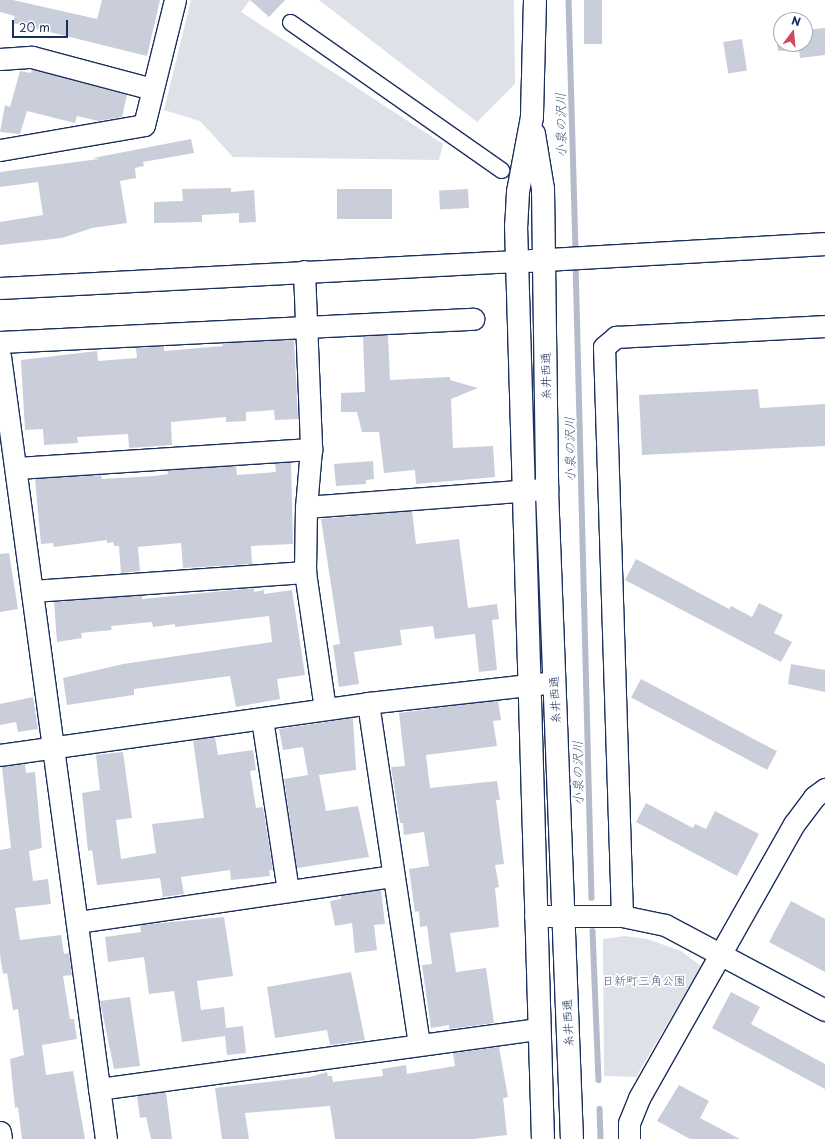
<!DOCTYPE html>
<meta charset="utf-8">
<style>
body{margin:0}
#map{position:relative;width:825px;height:1139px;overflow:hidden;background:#fff;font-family:"Playpen Sans","Klee One",sans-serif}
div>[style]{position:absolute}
.green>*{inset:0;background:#dee1e7}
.stream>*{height:5.5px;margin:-2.75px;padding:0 2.75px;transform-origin:2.75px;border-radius:2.75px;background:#b5bbca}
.building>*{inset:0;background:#caceda;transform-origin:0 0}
.roads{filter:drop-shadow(1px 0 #1b2f5e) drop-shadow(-1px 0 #1b2f5e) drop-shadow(0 1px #1b2f5e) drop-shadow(0 -1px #1b2f5e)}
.pedestrian>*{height:15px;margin:-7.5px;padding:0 7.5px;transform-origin:7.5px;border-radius:7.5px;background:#fff}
.minor>*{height:21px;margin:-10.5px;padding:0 10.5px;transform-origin:10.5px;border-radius:10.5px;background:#fff}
.tertiary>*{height:22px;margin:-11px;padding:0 11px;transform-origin:11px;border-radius:11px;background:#fff}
span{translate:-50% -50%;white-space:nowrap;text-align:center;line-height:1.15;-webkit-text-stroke:3.5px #fff;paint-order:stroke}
.street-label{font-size:12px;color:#1b2f5e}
.park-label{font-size:12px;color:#4c5c80}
.water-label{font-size:13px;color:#49597e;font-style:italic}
.north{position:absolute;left:773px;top:12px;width:40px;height:40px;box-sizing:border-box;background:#fff;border:1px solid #a4acbf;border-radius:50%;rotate:16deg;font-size:11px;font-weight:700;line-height:16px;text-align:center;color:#1b2f5e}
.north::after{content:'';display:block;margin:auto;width:14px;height:18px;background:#d1495b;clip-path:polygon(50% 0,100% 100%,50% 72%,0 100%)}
.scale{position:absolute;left:12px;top:20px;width:56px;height:18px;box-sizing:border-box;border:2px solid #1b2f5e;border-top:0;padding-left:5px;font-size:12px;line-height:14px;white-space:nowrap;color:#1b2f5e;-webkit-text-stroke:3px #fff;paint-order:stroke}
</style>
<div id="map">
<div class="green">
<div style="clip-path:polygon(191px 0,250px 0,241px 12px,443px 144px,439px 160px,233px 157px,200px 121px,164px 110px)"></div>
<div style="clip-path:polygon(319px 0,514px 0,515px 84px,477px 122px)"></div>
<div style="clip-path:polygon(624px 936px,647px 939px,681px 951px,701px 966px,636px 1077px,604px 1076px,603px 939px)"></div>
</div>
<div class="stream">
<div style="left:569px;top:0;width:254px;rotate:88.4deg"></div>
<div style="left:576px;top:262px;width:636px;rotate:88.56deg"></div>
<div style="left:593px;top:931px;width:149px;rotate:87.7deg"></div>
<div style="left:600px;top:1109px;width:30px;rotate:88deg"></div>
</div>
<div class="building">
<div style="clip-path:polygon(0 0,13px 0,97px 19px,102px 0,160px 0,147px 56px,13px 23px,15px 16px,0 12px)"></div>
<div style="clip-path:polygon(250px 0,285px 0,269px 17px)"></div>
<div style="left:584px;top:0;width:18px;height:44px"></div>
<div style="clip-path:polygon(825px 28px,825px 55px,800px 58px,799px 50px,778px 51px,776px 36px,781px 35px,781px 44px,805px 44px,805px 30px)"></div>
<div style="left:742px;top:39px;width:32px;height:19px;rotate:81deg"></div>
<div style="clip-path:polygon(32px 69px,127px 95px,122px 117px,98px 121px,77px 116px,75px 123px,27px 111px,20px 134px,0 132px,5px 105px,10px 107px,20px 71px,31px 73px)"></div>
<div style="clip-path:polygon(191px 139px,194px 153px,143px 162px,144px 166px,135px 168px,136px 178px,120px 181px,127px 223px,92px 228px,62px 238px,0 245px,0 222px,43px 215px,38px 182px,0 187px,0 172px,99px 159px,93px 158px)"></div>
<div style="clip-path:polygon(231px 188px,231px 192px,254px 190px,256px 222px,239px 223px,239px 213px,202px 215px,202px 222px,154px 223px,154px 202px,183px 201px,182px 189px)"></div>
<div style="left:337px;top:189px;width:55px;height:30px"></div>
<div style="left:468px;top:189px;width:19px;height:29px;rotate:87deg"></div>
<div style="clip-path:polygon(388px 335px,390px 380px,450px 377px,450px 380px,478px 388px,451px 399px,453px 448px,493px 446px,495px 477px,416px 484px,415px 470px,384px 473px,379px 432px,362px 432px,357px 412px,341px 412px,341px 393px,365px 392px,363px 336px)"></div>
<div style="clip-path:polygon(294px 340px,298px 419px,275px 420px,274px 410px,246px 412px,246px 421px,226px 422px,226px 417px,171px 422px,172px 445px,129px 448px,128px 434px,77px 437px,78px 443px,44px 445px,43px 429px,25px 430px,21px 360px,97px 351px,98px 361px,137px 358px,136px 348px,164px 346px,164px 351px,223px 346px,222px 343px)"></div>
<div style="clip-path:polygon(758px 389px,760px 408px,825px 404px,825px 446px,642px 455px,639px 395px)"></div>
<div style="clip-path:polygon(373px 461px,374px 479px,366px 480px,366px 484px,336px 486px,334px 464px)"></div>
<div style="clip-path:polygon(291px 462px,293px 544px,251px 546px,252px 564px,183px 568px,181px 543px,138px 547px,140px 571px,121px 573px,119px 546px,114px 546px,113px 542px,107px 543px,107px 540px,54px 547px,53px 543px,41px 544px,35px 479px,101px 475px,102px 479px,154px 476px,168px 474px,167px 470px,236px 466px,237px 475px,276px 472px,275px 463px)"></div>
<div style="clip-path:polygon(412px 511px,416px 544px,459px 539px,468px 608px,497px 604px,499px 619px,492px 620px,497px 670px,479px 672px,475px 634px,435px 639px,433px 626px,400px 630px,402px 645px,354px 652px,359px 684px,339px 687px,333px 645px,340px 644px,321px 519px)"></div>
<div style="clip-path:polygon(9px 553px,18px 609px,0 612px,0 554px)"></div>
<div style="clip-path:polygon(636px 559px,729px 609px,731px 606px,752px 617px,759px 603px,783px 615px,774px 633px,792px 642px,781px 662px,625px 580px)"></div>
<div style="clip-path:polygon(254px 588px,254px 592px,264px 590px,264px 594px,292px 590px,305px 675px,277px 679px,280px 699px,236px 707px,230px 676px,134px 689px,134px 695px,67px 705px,63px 678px,123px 664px,272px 642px,269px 616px,175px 627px,175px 624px,153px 627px,152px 622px,111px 626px,112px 630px,81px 633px,82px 638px,57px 642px,54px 602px,142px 595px,142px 599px)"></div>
<div style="clip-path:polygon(791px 664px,825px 670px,825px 692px,788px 684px)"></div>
<div style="left:641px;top:679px;width:154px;height:21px;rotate:28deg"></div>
<div style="clip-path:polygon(33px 697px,38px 729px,18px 732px,16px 722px,0 725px,0 704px)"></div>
<div style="clip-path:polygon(498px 700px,501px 720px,493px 721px,497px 746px,426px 755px,430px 788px,497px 781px,500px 800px,496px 800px,504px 864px,495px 865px,499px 887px,495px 888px,499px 927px,450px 933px,456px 972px,486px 968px,494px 1023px,449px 1029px,449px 1025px,431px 1028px,422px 965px,432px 964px,427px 926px,420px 927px,419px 911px,415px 912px,409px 869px,429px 866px,424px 832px,404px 835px,403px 823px,400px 823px,391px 767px,405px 766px,399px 713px)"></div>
<div style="clip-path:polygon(353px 718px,356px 770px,319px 775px,326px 811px,358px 806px,369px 857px,297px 868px,284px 779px,308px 775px,303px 747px,283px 750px,279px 729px)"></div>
<div style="clip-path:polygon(215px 737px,218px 755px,253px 750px,256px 770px,250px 771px,256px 808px,263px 807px,273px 870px,269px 870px,270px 876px,231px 880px,230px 870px,181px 877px,184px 894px,163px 897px,160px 878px,97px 885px,92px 850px,88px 851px,82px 793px,100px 790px,96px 755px,123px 752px,132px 818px,116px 820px,121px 859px,156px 853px,152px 824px,204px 818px,193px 740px)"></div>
<div style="clip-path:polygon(25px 764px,26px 773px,35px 772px,42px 848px,29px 851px,33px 881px,48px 879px,51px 904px,15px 908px,20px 940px,61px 935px,64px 954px,69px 953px,72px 975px,63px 976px,70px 1019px,74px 1019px,77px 1039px,42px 1045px,46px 1075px,73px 1071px,85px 1139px,22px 1139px,18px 1107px,15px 1108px,10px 1059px,24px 1055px,18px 1009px,13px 1010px,7px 973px,3px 974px,0 955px,0 850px,11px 848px,2px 767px)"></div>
<div style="clip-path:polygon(646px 803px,693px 828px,695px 824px,706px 829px,715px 811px,759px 834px,737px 876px,636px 822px)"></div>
<div style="clip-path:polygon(381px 890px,385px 924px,374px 925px,377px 950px,355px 953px,352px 923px,335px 926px,330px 901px,341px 899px,341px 896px)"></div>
<div style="clip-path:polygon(791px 901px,825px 919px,825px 972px,769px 942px)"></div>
<div style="clip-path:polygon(224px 917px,233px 976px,197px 981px,201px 1010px,224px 1007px,226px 1028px,243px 1026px,246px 1053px,227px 1055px,225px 1036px,182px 1042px,174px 991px,149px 994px,144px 957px,108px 962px,105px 937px,141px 932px,140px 925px)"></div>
<div style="clip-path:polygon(351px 972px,365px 1040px,330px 1045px,327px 1030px,275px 1038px,267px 987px)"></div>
<div style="clip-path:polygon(731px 992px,760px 1007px,751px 1024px,825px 1064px,825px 1089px,712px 1028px)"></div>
<div style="clip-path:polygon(130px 997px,140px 1066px,114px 1069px,100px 1001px)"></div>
<div style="clip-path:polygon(499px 1047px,508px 1097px,503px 1098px,507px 1135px,473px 1139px,335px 1139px,330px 1106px,245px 1113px,249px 1139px,222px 1139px,215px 1088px,310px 1077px,327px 1072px,328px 1076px,332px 1076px,333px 1082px,383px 1076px,382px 1069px,406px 1065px,407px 1074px,455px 1066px,453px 1053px)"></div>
<div style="clip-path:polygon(679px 1085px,709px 1101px,700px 1118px,740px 1139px,690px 1139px,657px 1121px)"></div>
<div style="clip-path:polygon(166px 1092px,172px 1139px,151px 1139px,146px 1117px,140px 1118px,137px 1096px)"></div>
</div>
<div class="roads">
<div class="pedestrian">
<div style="left:290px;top:22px;width:258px;rotate:35deg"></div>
</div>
<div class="minor">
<div style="left:0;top:59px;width:32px;rotate:-4deg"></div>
<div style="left:32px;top:57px;width:124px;rotate:14.9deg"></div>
<div style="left:0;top:150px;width:146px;rotate:-9.8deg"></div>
<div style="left:144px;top:125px;width:129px;rotate:-76.1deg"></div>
<div style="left:304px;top:271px;width:178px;rotate:87.7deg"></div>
<div style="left:311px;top:449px;width:58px;rotate:94.9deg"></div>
<div style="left:306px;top:507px;width:65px;rotate:90.9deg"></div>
<div style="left:305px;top:572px;width:138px;rotate:81.7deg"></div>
<div style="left:0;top:288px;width:518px;rotate:-2.99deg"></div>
<div style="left:0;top:342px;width:474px;rotate:-2.8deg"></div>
<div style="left:0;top:356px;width:790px;rotate:82.29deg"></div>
<div style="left:16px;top:468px;width:296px;rotate:-3.7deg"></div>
<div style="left:306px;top:507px;width:242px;rotate:-4.3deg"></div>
<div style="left:32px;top:591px;width:274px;rotate:-4deg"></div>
<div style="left:368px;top:703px;width:345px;rotate:81.5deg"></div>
<div style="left:262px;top:719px;width:174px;rotate:81.4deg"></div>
<div style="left:0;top:755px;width:372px;rotate:-8deg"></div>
<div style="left:368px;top:703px;width:187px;rotate:-6.4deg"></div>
<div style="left:535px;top:916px;width:87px"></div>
<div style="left:622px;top:916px;width:44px;rotate:11.8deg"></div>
<div style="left:665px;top:925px;width:181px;rotate:28deg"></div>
<div style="left:622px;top:916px;width:569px;rotate:-91.81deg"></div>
<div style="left:604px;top:347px;width:16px;rotate:-40deg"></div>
<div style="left:616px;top:337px;width:209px;rotate:-3deg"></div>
<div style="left:77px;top:922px;width:318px;rotate:-8.3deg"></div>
<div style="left:99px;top:1089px;width:444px;rotate:-7.8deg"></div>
<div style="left:0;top:1132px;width:7px;rotate:82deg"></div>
<div style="left:629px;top:1139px;width:16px;rotate:-90deg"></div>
<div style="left:629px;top:1123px;width:27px;rotate:-68deg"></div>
<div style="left:639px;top:1098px;width:167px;rotate:-60.5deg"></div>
<div style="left:721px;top:953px;width:148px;rotate:-60.5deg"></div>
<div style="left:794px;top:824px;width:34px;rotate:-53deg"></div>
<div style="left:814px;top:797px;width:14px;rotate:-36deg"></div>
</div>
<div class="tertiary">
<div style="left:535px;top:0;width:117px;rotate:91.5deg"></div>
<div style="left:532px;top:117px;width:76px;rotate:100.6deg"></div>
<div style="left:518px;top:192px;width:33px;rotate:93deg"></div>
<div style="left:516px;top:225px;width:914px;rotate:88.31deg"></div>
<div style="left:534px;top:134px;width:56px;rotate:80.7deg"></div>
<div style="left:543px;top:189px;width:300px;rotate:89.2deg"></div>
<div style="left:547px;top:489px;width:650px;rotate:87.8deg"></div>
<div style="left:530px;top:261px;width:295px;rotate:-3.3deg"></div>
</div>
</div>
<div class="street-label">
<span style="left:546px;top:376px;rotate:-91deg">糸井西通</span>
<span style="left:555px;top:700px;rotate:-93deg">糸井西通</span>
<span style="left:568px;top:1023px;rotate:-92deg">糸井西通</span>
</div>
<div class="park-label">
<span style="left:644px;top:981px">日新町三角公園</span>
</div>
<div class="water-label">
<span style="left:561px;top:125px;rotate:-91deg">小泉の沢川</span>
<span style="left:570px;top:449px;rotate:-91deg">小泉の沢川</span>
<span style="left:578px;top:773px;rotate:-91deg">小泉の沢川</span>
</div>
<div class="north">N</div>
<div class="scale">20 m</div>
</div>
